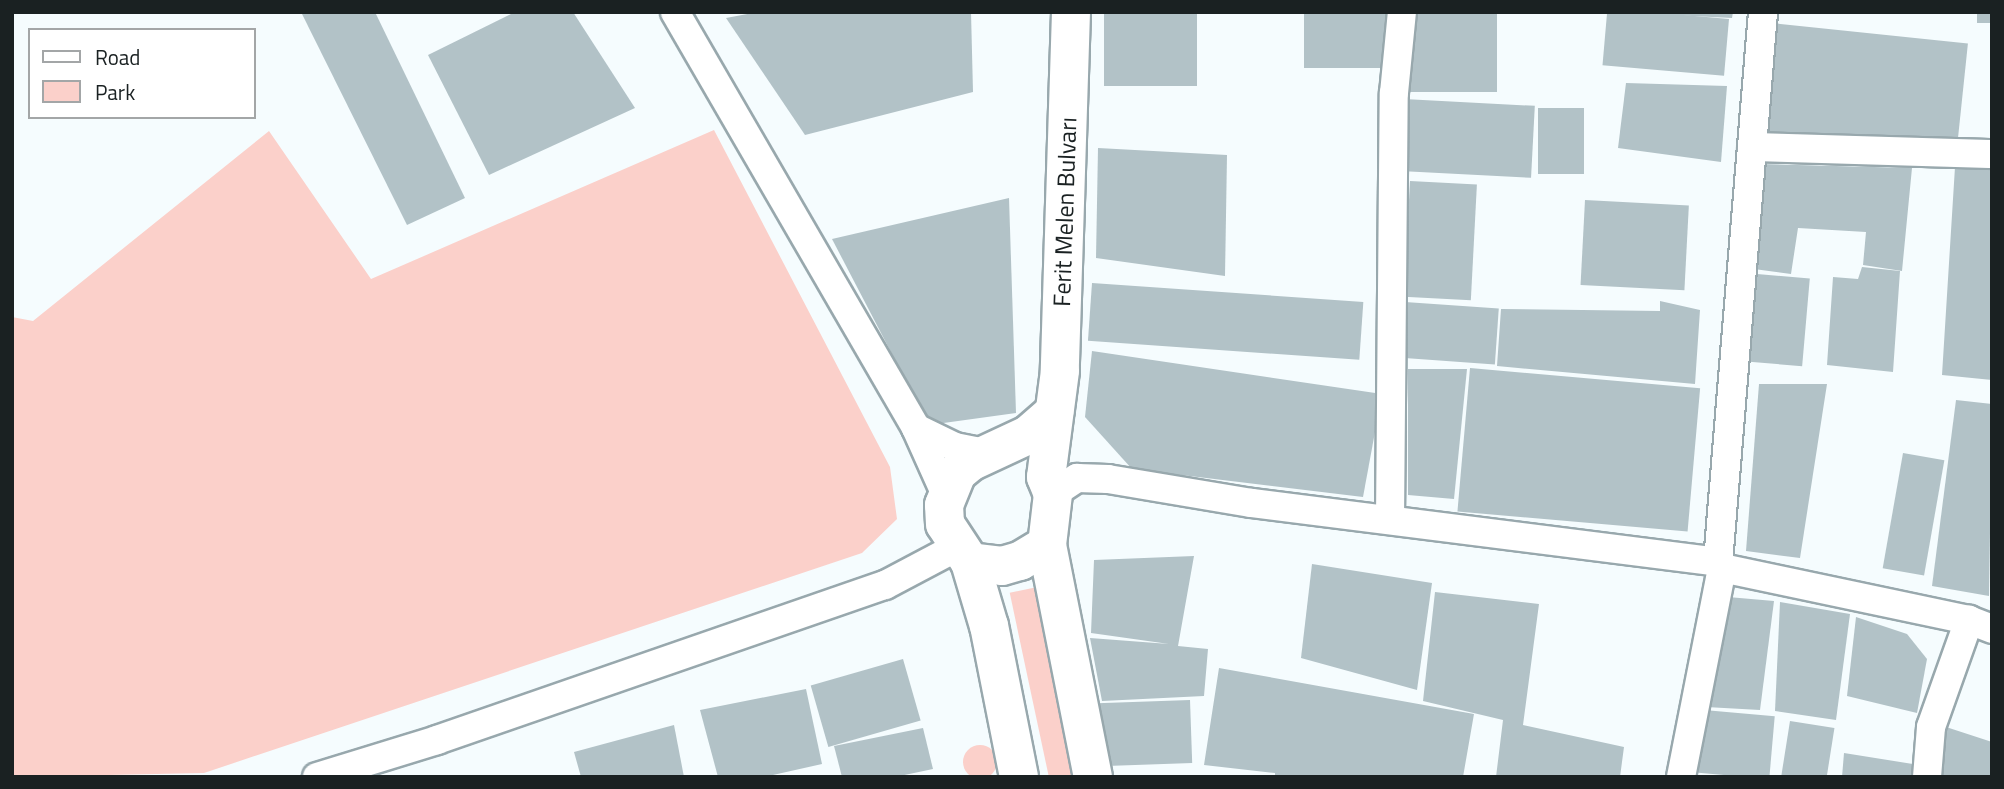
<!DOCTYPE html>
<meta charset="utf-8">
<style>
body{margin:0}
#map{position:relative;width:2004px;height:789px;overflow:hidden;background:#f5fcfe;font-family:"Titillium Web",sans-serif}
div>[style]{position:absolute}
.green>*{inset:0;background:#fbd0ca;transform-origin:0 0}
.round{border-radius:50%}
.building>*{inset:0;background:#b2c2c7;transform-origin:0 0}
.roads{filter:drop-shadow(2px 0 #98a8ad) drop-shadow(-2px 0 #98a8ad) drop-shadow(0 2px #98a8ad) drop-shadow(0 -2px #98a8ad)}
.minor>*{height:28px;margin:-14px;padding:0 14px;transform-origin:14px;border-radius:14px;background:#fff}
.secondary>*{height:38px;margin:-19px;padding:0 19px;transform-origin:19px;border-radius:19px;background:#fff}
span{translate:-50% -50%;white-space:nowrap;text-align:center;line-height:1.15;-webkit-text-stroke:6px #fff;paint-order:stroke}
.street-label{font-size:24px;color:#1a2122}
.frame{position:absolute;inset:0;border:14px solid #1a2122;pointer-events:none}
.legend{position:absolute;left:28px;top:28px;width:228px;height:91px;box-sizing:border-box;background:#fff;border:2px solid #a3a6a7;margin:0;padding:9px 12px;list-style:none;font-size:21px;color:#1a2122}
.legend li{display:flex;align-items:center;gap:14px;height:35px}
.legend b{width:35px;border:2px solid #a3a6a7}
</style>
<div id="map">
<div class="green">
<div style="clip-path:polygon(714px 130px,890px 467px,897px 519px,862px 553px,204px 773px,12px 777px,12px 317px,33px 321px,269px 131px,371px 279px)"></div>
<div style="left:1042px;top:586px;width:195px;height:33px;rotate:78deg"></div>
<div class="round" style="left:963px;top:745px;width:34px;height:34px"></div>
</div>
<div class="building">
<div style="clip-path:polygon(301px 12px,375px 12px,465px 198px,407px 225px)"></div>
<div style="clip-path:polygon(515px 12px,573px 12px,635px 108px,489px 175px,428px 55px)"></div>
<div style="clip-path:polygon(758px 12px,971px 12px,973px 92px,805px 135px,726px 18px)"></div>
<div style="left:1104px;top:12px;width:93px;height:74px"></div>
<div style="left:1304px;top:12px;width:94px;height:56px"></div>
<div style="left:1410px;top:12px;width:87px;height:80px"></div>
<div style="clip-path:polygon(1612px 12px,1733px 12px,1732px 18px)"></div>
<div style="left:1977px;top:12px;width:15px;height:11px"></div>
<div style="left:1729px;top:19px;width:57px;height:122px;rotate:95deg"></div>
<div style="left:1772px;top:23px;width:197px;height:111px;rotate:6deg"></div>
<div style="clip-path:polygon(1626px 83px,1727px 86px,1721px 162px,1618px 148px)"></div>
<div style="left:1404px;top:99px;width:131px;height:72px;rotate:3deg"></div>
<div style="left:1538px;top:108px;width:46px;height:66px"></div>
<div style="clip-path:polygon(1098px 148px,1227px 155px,1225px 276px,1096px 258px)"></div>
<div style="clip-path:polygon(1759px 164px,1912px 168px,1902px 271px,1863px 265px,1866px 232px,1798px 228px,1791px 274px,1754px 269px)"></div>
<div style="clip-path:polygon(1955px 167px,1992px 168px,1992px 380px,1942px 375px)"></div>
<div style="left:1410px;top:181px;width:67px;height:116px;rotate:3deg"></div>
<div style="clip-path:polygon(1009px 198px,1016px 413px,929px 425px,832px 239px)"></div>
<div style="left:1585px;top:200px;width:104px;height:85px;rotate:3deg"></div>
<div style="clip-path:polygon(1862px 267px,1900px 271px,1893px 372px,1827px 365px,1833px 277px,1858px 279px)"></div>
<div style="left:1757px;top:274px;width:53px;height:88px;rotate:5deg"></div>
<div style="left:1092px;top:283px;width:272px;height:58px;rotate:4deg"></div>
<div style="clip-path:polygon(1660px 301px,1700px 310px,1695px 384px,1497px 366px,1501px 309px,1660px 311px)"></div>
<div style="left:1405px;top:302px;width:94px;height:56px;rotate:4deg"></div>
<div style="clip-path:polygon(1092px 351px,1382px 394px,1363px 497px,1132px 469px,1085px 417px)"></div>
<div style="left:1470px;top:368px;width:231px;height:144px;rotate:5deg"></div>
<div style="clip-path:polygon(1408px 369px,1467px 369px,1454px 499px,1408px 495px)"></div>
<div style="clip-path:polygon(1759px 384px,1827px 384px,1800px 558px,1746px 551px)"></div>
<div style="clip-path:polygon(1956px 400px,1992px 404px,1989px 596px,1932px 586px)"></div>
<div style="left:1903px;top:453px;width:42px;height:117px;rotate:10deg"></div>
<div style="clip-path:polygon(1194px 556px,1178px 646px,1208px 649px,1204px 696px,1102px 701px,1090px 638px,1169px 644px,1091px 633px,1094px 560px)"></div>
<div style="clip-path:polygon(1312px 564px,1432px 583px,1417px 690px,1301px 658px)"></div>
<div style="clip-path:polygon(1435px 592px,1539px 604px,1523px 725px,1624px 747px,1620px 777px,1496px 777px,1503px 720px,1423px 701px)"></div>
<div style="clip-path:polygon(1728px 597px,1774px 601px,1760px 710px,1706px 707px)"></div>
<div style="clip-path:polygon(1780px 602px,1850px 614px,1836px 720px,1775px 711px)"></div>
<div style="clip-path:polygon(1856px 617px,1907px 634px,1927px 659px,1917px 713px,1847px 696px)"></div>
<div style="left:903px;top:659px;width:64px;height:96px;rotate:74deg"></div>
<div style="clip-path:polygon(1219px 668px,1474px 714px,1463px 777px,1275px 777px,1275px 773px,1204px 765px)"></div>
<div style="clip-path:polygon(806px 689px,822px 764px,764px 777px,718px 777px,700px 710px)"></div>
<div style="left:1190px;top:700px;width:63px;height:93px;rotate:88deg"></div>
<div style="left:1704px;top:710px;width:71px;height:63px;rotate:5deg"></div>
<div style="left:1790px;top:721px;width:45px;height:57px;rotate:9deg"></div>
<div style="clip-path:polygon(674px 725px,684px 777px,581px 777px,574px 752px)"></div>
<div style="clip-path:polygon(1943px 726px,1992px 742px,1992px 777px,1931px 777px)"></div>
<div style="clip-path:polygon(923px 728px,933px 769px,895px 777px,842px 777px,834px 746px)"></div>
<div style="clip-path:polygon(1844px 753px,1919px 765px,1917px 777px,1842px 777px)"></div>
</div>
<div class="roads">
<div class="minor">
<div style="left:675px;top:12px;width:481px;rotate:59.9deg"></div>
<div style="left:916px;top:428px;width:73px;rotate:65.9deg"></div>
<div style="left:1752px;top:147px;width:240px;rotate:1.7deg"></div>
<div style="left:916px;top:428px;width:43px;rotate:26deg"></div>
<div style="left:955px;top:447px;width:36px;rotate:11deg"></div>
<div style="left:1053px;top:494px;width:29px;rotate:-34deg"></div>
<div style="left:1077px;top:478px;width:31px;rotate:2deg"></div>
<div style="left:1108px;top:479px;width:146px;rotate:9.5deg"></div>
<div style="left:1252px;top:503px;width:470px;rotate:7.2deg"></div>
<div style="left:1390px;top:520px;width:427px;rotate:-89.5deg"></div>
<div style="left:1394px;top:93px;width:81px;rotate:-84.4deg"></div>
<div style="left:1722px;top:568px;width:252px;rotate:11.9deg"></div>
<div style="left:1969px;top:620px;width:25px;rotate:21deg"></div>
<div style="left:317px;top:777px;width:126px;rotate:-17.1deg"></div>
<div style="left:437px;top:740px;width:474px;rotate:-19.1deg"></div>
<div style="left:885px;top:585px;width:81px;rotate:-27.8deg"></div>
<div style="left:1681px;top:777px;width:213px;rotate:-78.9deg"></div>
<div style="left:1722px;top:568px;width:7px;rotate:-124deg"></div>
<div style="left:1718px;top:562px;width:552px;rotate:-85.32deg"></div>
<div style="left:1927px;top:777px;width:50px;rotate:-85.4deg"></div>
<div style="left:1931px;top:727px;width:114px;rotate:-70.4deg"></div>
</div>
<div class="secondary">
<div style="left:1071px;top:12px;width:359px;rotate:91.8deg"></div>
<div style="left:1060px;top:371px;width:107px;rotate:97.5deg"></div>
<div style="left:1046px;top:477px;width:18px;rotate:68deg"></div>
<div style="left:1053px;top:494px;width:51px;rotate:96.7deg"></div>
<div style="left:1047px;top:545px;width:237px;rotate:78.8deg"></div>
<div style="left:970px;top:562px;width:32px;rotate:7deg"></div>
<div style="left:1002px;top:566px;width:19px;rotate:-16deg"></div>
<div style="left:1020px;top:561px;width:31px;rotate:-31deg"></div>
<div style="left:1019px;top:777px;width:154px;rotate:-101.2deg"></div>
<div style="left:989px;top:626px;width:67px;rotate:-106.5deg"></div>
<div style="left:970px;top:562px;width:45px;rotate:-123.3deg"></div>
<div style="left:945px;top:524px;width:19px;rotate:-93deg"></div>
<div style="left:944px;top:505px;width:35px;rotate:-68deg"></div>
<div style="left:957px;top:473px;width:17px;rotate:-40deg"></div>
<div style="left:970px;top:462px;width:64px;rotate:-25deg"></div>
<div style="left:1028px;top:435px;width:35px;rotate:-41deg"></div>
</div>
</div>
<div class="street-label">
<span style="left:1065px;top:212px;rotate:-88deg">Ferit Melen Bulvarı</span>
</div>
<div class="frame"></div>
<ul class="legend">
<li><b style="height:9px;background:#fff"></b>Road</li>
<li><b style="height:19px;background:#fbd0ca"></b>Park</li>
</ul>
</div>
